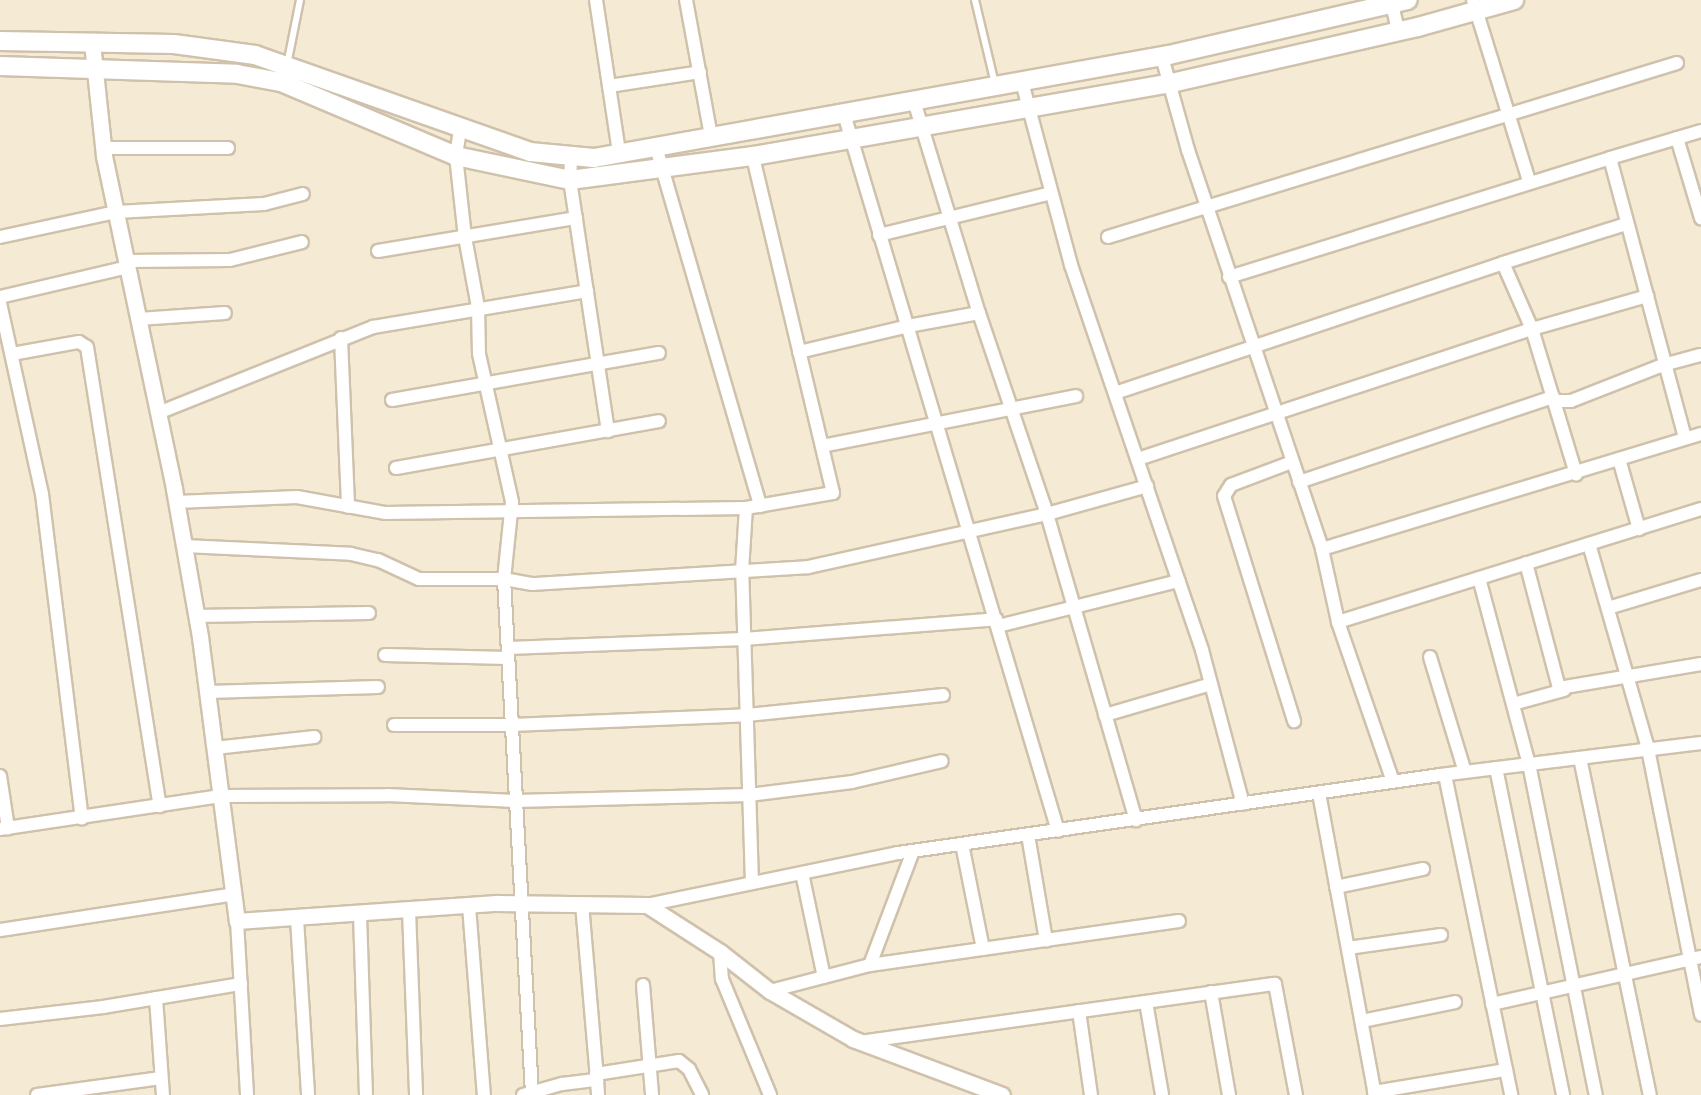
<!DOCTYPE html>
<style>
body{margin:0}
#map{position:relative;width:1701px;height:1095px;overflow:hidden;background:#fdf8e6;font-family:Commissioner,sans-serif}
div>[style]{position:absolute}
.residential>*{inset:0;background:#f5ebd4;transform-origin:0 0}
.roads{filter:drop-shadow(2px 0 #cfc1ab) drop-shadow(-2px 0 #cfc1ab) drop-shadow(0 2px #cfc1ab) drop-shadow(0 -2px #cfc1ab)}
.service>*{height:6px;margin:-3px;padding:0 3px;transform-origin:3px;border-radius:3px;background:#fff}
.minor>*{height:12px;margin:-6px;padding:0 6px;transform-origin:6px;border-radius:6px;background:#fff}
.tertiary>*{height:15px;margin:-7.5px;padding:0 7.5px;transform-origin:7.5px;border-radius:7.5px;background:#fff}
.secondary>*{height:18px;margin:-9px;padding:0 9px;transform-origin:9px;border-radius:9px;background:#fff}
span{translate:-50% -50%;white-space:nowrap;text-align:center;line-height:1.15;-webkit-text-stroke:4.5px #fffbed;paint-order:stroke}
</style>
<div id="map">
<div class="residential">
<div style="left:0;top:0;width:1701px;height:1095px"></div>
</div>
<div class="roads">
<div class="service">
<div style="left:975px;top:0;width:86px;rotate:76.6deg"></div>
<div style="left:287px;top:65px;width:66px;rotate:-78.7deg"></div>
</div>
<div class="minor">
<div style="left:596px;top:0;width:154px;rotate:81.4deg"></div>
<div style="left:686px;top:0;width:138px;rotate:79.6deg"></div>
<div style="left:1391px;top:0;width:31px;rotate:77deg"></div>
<div style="left:1473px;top:0;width:189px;rotate:72.8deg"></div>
<div style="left:1162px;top:57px;width:97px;rotate:74.4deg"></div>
<div style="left:1188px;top:150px;width:421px;rotate:71.4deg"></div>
<div style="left:1322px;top:549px;width:396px;rotate:-16.9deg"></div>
<div style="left:1022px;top:82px;width:189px;rotate:75deg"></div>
<div style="left:1071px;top:265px;width:407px;rotate:71.2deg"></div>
<div style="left:1202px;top:650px;width:159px;rotate:75.1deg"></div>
<div style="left:609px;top:86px;width:92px;rotate:-8.7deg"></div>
<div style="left:914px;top:101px;width:222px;rotate:73deg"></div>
<div style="left:979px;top:313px;width:212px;rotate:71.3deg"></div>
<div style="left:1047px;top:514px;width:319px;rotate:73.8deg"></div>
<div style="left:844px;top:114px;width:748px;rotate:73.38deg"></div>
<div style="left:460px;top:130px;width:26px;rotate:99deg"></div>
<div style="left:456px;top:156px;width:81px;rotate:83.7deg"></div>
<div style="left:465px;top:237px;width:71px;rotate:79.5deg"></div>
<div style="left:478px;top:307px;width:47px;rotate:88.8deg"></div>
<div style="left:479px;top:354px;width:152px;rotate:77.4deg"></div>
<div style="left:512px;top:502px;width:77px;rotate:95.9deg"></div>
<div style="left:504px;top:579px;width:29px;rotate:10deg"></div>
<div style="left:533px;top:584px;width:276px;rotate:-3.5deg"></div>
<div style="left:808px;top:567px;width:245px;rotate:-12.5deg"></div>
<div style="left:1047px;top:514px;width:104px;rotate:-15.6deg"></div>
<div style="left:1677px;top:138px;width:84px;rotate:73.3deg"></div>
<div style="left:656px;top:147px;width:374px;rotate:73.8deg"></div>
<div style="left:103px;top:148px;width:125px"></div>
<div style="left:571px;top:157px;width:23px;rotate:92deg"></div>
<div style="left:570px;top:180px;width:254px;rotate:81.4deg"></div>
<div style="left:1610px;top:158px;width:95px;rotate:-16.5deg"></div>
<div style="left:879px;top:235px;width:177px;rotate:-13.7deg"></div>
<div style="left:0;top:237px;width:119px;rotate:-12.2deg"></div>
<div style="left:116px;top:212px;width:148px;rotate:-3.1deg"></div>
<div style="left:264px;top:204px;width:40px;rotate:-14.4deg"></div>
<div style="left:1108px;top:237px;width:595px;rotate:-17deg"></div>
<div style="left:378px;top:251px;width:201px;rotate:-9.5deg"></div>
<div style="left:127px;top:261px;width:103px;rotate:-0.6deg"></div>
<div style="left:230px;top:260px;width:74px;rotate:-14deg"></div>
<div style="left:1503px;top:263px;width:129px;rotate:-17.6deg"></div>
<div style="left:1229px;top:277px;width:399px;rotate:-17.3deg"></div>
<div style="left:1610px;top:158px;width:143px;rotate:75deg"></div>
<div style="left:0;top:297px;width:131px;rotate:-13.2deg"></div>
<div style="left:0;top:303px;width:196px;rotate:77.6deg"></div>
<div style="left:42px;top:494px;width:327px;rotate:83deg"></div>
<div style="left:139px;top:319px;width:86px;rotate:-4deg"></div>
<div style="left:341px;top:338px;width:169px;rotate:87.6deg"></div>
<div style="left:799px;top:352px;width:112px;rotate:-13.4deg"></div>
<div style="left:908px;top:326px;width:72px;rotate:-10.4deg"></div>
<div style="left:12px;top:354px;width:68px;rotate:-10.2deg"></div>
<div style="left:79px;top:342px;width:9px;rotate:32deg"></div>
<div style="left:87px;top:347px;width:465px;rotate:81deg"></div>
<div style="left:1115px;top:393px;width:409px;rotate:-18.5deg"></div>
<div style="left:1503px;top:263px;width:72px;rotate:66.3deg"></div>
<div style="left:1532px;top:329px;width:120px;rotate:-16deg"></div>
<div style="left:1647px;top:296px;width:147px;rotate:75deg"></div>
<div style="left:392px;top:400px;width:271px;rotate:-10deg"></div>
<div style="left:1554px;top:401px;width:17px"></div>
<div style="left:1571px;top:401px;width:99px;rotate:-21.4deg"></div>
<div style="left:1663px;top:365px;width:39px;rotate:-15deg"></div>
<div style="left:158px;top:413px;width:232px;rotate:-21.8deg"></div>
<div style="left:373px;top:327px;width:217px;rotate:-9.5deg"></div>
<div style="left:822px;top:446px;width:259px;rotate:-11.1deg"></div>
<div style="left:1138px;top:459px;width:415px;rotate:-18.3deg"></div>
<div style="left:1532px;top:329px;width:152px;rotate:73.1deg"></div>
<div style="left:1619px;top:459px;width:73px;rotate:74.1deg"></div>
<div style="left:1292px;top:462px;width:65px;rotate:159.3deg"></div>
<div style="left:1231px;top:485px;width:13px;rotate:122deg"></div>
<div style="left:1224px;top:496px;width:236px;rotate:72.7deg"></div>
<div style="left:396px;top:468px;width:267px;rotate:-10.1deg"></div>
<div style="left:1299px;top:482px;width:268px;rotate:-18.5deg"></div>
<div style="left:176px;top:502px;width:121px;rotate:-2.4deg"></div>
<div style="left:297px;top:497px;width:89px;rotate:10.3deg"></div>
<div style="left:385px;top:513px;width:361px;rotate:-0.8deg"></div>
<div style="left:1589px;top:544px;width:213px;rotate:73.9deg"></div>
<div style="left:1648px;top:749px;width:271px;rotate:78.7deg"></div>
<div style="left:184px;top:546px;width:167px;rotate:2.7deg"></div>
<div style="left:351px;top:554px;width:28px;rotate:13deg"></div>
<div style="left:378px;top:560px;width:45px;rotate:24.9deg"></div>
<div style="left:419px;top:579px;width:85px"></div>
<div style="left:504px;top:579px;width:517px;rotate:86.89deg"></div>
<div style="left:1322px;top:549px;width:75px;rotate:77.6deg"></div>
<div style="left:1338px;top:622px;width:380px;rotate:-17.3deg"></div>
<div style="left:1526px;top:563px;width:129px;rotate:75.2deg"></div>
<div style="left:1559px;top:688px;width:144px;rotate:-9.6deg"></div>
<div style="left:1479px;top:578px;width:193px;rotate:75deg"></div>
<div style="left:1529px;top:764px;width:338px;rotate:78.6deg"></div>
<div style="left:1608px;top:608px;width:97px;rotate:-16.8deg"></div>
<div style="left:196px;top:616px;width:173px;rotate:-1deg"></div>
<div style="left:1338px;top:622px;width:169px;rotate:71deg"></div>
<div style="left:998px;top:626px;width:186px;rotate:-14deg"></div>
<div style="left:508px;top:648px;width:236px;rotate:-2.2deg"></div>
<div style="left:744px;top:639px;width:253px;rotate:-4.5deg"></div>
<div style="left:385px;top:655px;width:123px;rotate:1.4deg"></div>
<div style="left:1430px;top:657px;width:120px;rotate:73.1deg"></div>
<div style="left:207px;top:692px;width:171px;rotate:-1.7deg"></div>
<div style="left:1513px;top:704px;width:53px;rotate:-15.4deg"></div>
<div style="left:1105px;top:715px;width:110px;rotate:-16.3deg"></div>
<div style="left:394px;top:725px;width:118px"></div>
<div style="left:512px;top:725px;width:235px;rotate:-2.4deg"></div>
<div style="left:747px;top:715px;width:197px;rotate:-5.8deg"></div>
<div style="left:215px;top:748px;width:100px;rotate:-6.3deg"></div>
<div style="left:1580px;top:758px;width:344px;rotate:78.3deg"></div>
<div style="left:1496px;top:768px;width:334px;rotate:78.4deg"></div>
<div style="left:1445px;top:775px;width:327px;rotate:78.3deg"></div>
<div style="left:0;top:776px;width:53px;rotate:81.3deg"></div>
<div style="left:1319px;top:793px;width:307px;rotate:79.5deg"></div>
<div style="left:0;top:829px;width:223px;rotate:-8.5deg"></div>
<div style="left:221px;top:796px;width:166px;rotate:-0.3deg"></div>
<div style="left:387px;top:795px;width:129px;rotate:2.7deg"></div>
<div style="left:516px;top:801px;width:233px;rotate:-1.5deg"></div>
<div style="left:749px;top:795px;width:104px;rotate:-7.2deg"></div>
<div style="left:852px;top:782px;width:92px;rotate:-13.1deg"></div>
<div style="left:1028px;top:835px;width:107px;rotate:80.3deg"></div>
<div style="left:962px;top:844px;width:107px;rotate:78.7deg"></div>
<div style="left:913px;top:851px;width:122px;rotate:110.7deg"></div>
<div style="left:870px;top:965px;width:312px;rotate:-8.1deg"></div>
<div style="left:802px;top:873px;width:106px;rotate:78.1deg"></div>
<div style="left:752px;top:883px;width:312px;rotate:-91.8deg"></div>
<div style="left:742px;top:571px;width:63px;rotate:-86.4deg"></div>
<div style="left:746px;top:508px;width:88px;rotate:-9.8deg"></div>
<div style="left:833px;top:493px;width:346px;rotate:-103.4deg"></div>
<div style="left:1336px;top:887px;width:89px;rotate:-11.7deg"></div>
<div style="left:582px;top:904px;width:177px;rotate:85.1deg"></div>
<div style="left:647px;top:905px;width:256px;rotate:-11.7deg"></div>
<div style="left:898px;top:853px;width:548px;rotate:-8.19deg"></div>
<div style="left:1440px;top:775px;width:263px;rotate:-7deg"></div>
<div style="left:469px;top:906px;width:190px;rotate:85.5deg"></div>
<div style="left:409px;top:911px;width:184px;rotate:87.8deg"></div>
<div style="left:360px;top:915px;width:180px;rotate:88.1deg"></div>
<div style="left:297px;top:919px;width:176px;rotate:86.4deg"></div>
<div style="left:237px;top:921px;width:174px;rotate:86.7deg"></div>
<div style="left:0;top:930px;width:237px;rotate:-8.7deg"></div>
<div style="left:1348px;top:948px;width:94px;rotate:-8deg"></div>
<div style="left:720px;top:952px;width:27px;rotate:86deg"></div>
<div style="left:722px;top:979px;width:126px;rotate:67.5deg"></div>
<div style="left:643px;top:985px;width:110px;rotate:85.3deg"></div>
<div style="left:770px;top:991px;width:103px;rotate:-14.6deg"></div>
<div style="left:1211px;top:992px;width:105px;rotate:80.1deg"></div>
<div style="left:156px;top:998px;width:97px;rotate:85.9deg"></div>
<div style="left:1146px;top:1002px;width:94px;rotate:80.2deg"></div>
<div style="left:1492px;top:1004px;width:214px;rotate:-12.7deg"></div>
<div style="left:1079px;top:1011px;width:85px;rotate:81.9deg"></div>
<div style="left:0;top:1019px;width:104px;rotate:-6.6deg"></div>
<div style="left:103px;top:1007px;width:140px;rotate:-9.5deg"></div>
<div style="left:1362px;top:1021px;width:95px;rotate:-11.5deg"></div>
<div style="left:860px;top:1042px;width:419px;rotate:-8deg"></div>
<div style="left:1275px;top:984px;width:113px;rotate:79.3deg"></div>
<div style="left:596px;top:1074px;width:84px;rotate:-8.9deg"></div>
<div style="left:679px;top:1061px;width:13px;rotate:39deg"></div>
<div style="left:689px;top:1069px;width:29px;rotate:63deg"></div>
<div style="left:1374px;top:1092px;width:134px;rotate:-9.5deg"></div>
<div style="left:37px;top:1095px;width:125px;rotate:-7.8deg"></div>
<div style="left:523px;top:1095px;width:41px;rotate:-15.8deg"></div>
<div style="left:562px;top:1084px;width:35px;rotate:-7deg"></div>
<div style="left:597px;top:1080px;width:15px;rotate:86deg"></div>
</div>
<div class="tertiary">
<div style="left:92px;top:43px;width:114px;rotate:83.9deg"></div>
<div style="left:104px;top:156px;width:340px;rotate:78.1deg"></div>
<div style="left:174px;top:489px;width:150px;rotate:80deg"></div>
<div style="left:200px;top:637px;width:286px;rotate:82.6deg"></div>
<div style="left:237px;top:921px;width:260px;rotate:-4deg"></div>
<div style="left:496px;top:903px;width:151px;rotate:0.8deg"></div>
<div style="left:647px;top:905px;width:87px;rotate:32.8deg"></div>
<div style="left:720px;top:952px;width:63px;rotate:38deg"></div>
<div style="left:770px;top:991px;width:96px;rotate:30deg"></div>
<div style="left:853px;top:1039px;width:159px;rotate:20.6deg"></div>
</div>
<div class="secondary">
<div style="left:0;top:41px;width:174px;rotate:1deg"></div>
<div style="left:174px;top:44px;width:82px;rotate:7.7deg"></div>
<div style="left:255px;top:55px;width:292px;rotate:19.4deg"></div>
<div style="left:530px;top:152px;width:64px;rotate:5.4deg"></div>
<div style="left:594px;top:158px;width:584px;rotate:-10.16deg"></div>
<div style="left:1169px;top:55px;width:245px;rotate:-13deg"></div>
<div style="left:0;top:66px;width:237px;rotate:1.9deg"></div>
<div style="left:237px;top:74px;width:45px;rotate:10.3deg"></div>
<div style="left:281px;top:82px;width:190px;rotate:22.9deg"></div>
<div style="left:456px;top:156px;width:116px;rotate:11.9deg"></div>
<div style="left:570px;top:180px;width:185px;rotate:-7.5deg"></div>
<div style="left:753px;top:156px;width:420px;rotate:-9.9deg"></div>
<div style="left:1167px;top:84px;width:257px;rotate:-12.8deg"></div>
<div style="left:1418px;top:27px;width:100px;rotate:-15.7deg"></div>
</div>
</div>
</div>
